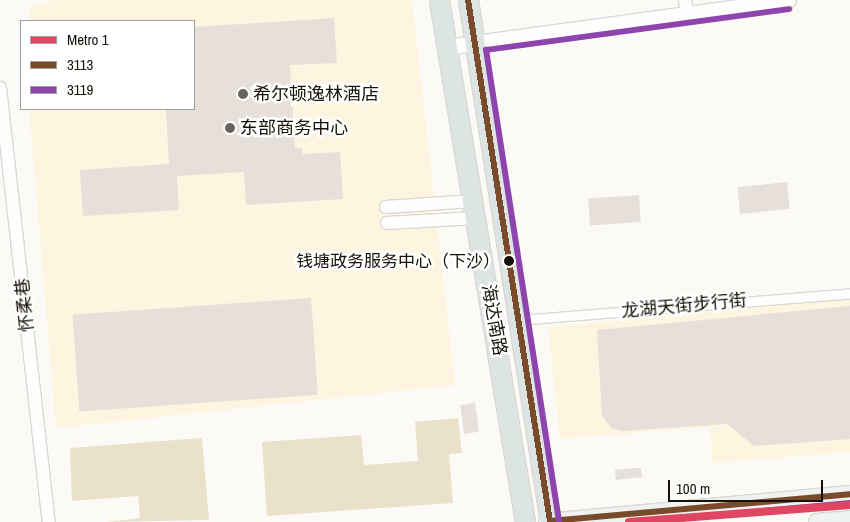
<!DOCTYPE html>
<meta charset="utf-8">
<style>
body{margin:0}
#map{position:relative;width:850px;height:522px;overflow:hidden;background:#fcfaf7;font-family:"Archivo Narrow","Noto Sans SC",sans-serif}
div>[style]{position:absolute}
.built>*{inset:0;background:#fdf5e0}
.green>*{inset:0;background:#eae1ca}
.building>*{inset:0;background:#e7dfd9;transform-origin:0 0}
.roads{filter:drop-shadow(1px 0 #dbd8d2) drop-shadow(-1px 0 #dbd8d2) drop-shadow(0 1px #dbd8d2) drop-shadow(0 -1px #dbd8d2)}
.pedestrian>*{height:9px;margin:-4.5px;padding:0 4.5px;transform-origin:4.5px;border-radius:4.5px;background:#fffefe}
.minor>*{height:12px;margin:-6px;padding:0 6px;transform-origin:6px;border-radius:6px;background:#fffefe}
.tertiary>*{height:15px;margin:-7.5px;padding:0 7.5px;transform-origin:7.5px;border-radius:7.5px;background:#fffefe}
.secondary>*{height:16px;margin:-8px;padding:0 8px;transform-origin:8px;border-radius:8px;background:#eef2f1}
.primary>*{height:19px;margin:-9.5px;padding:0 9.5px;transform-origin:9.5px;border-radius:9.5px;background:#dde5e4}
.bus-1>*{height:6px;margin:-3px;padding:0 3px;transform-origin:3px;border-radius:3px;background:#7a4b2a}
.bus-2>*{height:6px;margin:-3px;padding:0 3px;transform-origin:3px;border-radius:3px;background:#8e44ad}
.metro-1>*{height:8px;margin:-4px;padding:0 4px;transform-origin:4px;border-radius:4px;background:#df4661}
.dots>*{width:14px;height:14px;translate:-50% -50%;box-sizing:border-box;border:2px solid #fff;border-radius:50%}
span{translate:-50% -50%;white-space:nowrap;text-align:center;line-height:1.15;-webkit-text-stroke:5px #fff;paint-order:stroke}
.bus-label{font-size:17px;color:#161209}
.right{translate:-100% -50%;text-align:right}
.poi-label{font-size:18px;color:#161209}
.left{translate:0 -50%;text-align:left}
.street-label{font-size:18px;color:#161209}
.legend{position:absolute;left:20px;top:20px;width:175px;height:90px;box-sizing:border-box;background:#fff;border:1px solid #a2a09d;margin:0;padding:6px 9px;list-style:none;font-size:15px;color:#161209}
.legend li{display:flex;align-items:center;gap:10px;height:25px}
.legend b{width:25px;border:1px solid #a2a09d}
.scale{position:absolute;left:668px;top:480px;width:155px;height:22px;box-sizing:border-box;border:2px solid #161209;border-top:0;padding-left:6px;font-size:15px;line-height:18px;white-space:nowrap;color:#161209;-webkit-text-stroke:4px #fff;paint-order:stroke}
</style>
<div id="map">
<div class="built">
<div style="clip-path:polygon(52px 0,412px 0,455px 385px,56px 428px,29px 109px,194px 109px,194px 21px,27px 21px,32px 7px)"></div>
<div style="clip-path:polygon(850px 299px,850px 452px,713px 463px,710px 427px,560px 439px,548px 327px)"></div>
</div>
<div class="green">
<div style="clip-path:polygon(458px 418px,462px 453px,449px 454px,453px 503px,267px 516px,262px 442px,361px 435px,364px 465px,418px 461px,415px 422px)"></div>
<div style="clip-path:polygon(202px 438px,209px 520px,106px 522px,140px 518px,138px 496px,72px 501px,70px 448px)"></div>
</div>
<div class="building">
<div style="clip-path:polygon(334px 18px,337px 63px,290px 65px,295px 148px,302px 148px,303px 154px,340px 152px,343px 199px,246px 205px,244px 172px,177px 176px,179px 210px,83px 216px,80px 170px,169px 164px,166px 109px,194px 109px,194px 27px)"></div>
<div style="left:787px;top:182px;width:27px;height:50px;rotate:84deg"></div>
<div style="left:639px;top:195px;width:27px;height:51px;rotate:86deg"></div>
<div style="left:311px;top:298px;width:97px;height:239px;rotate:86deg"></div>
<div style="clip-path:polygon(850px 306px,850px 439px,754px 446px,727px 424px,623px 431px,612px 429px,602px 416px,597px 330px)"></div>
<div style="left:475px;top:403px;width:29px;height:15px;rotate:82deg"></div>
<div style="clip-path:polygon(636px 468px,641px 468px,642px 477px,616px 480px,615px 470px)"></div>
</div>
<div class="roads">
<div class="pedestrian">
<div style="left:518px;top:320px;width:333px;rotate:-4.6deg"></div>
</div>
<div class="minor">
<div style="left:685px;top:0;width:14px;rotate:82deg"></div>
<div style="left:0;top:88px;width:437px;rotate:83.6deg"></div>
<div style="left:386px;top:207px;width:87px;rotate:-3.9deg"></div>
<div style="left:387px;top:223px;width:89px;rotate:-3.2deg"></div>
</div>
<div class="tertiary">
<div style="left:446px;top:47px;width:345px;rotate:-7.8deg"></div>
</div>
<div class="secondary">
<div style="left:547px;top:522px;width:304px;rotate:-5.3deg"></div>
<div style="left:817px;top:522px;width:33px;rotate:-5deg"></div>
</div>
<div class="primary">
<div style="left:439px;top:0;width:529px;rotate:80.64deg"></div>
<div style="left:468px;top:0;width:528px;rotate:81.07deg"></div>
</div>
</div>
<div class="bus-1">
<div style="left:468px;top:0;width:527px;rotate:81.06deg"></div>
<div style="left:550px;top:521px;width:301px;rotate:-5.1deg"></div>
</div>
<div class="bus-2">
<div style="left:559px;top:521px;width:477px;rotate:-98.8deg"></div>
<div style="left:486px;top:50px;width:306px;rotate:-7.7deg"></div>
<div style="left:642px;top:522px;width:209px;rotate:-5.2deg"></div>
</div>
<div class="metro-1">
<div style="left:629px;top:522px;width:222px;rotate:-4.4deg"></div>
</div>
<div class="dots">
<div style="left:243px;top:94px;background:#66635c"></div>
<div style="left:230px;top:128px;background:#66635c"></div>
<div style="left:509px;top:261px;background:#161209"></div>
</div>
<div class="bus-label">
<span class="right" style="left:500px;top:261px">钱塘政务服务中心（下沙）</span>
</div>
<div class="poi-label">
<span class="left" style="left:253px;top:94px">希尔顿逸林酒店</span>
<span class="left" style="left:240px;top:128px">东部商务中心</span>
</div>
<div class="street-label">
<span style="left:25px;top:305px;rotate:-96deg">怀柔巷</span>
<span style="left:684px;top:306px;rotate:-5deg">龙湖天街步行街</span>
<span style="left:494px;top:320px;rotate:80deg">海达南路</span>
</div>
<ul class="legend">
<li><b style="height:6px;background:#df4661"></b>Metro 1</li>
<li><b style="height:6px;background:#7a4b2a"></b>3113</li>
<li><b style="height:6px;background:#8e44ad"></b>3119</li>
</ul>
<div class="scale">100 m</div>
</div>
